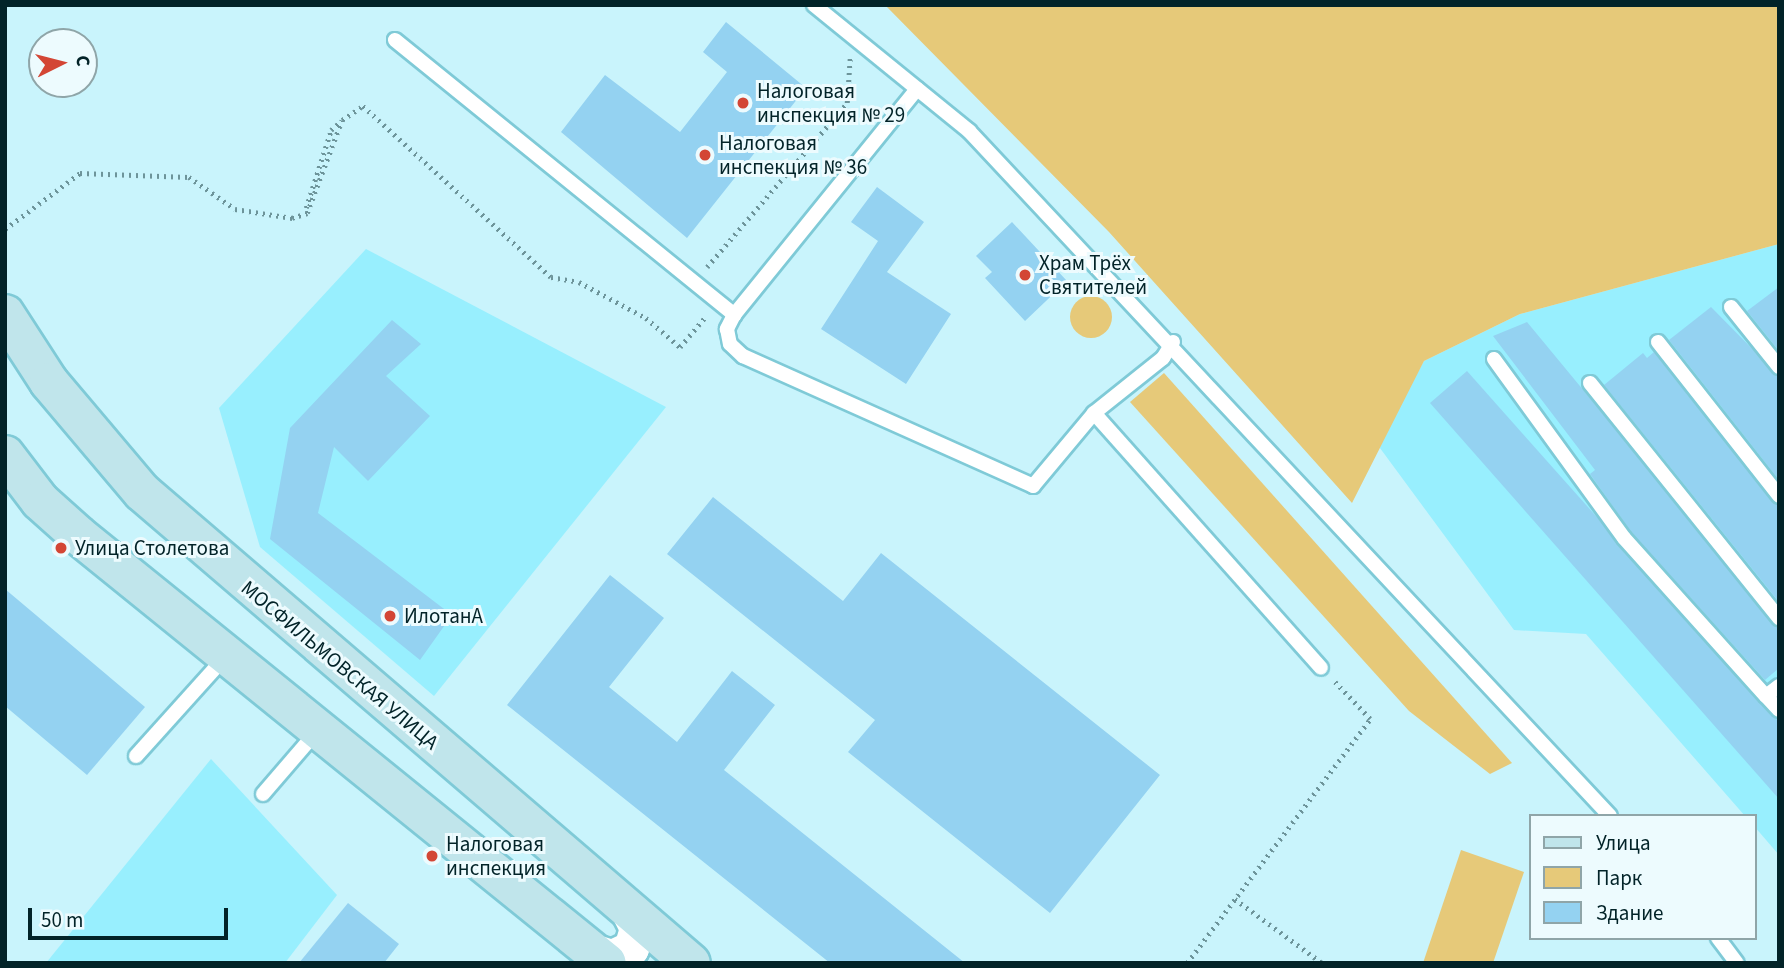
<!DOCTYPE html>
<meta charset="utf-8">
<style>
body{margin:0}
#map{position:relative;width:1784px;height:968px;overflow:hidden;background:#c9f4fc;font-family:"Source Sans 3",sans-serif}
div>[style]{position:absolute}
.built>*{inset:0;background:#98effe}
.green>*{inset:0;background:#e6c979}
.round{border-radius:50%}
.building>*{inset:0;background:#94d2f1}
.path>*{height:4.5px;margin-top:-2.25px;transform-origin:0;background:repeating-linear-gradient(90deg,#6d949a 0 2px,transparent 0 7px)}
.roads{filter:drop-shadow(2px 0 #7fcad7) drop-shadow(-2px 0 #7fcad7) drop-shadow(0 2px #7fcad7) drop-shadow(0 -2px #7fcad7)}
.service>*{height:14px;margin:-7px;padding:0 7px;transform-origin:7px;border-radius:7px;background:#fff}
.tertiary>*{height:35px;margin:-17.5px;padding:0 17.5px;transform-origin:17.5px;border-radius:17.5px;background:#fff}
.secondary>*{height:38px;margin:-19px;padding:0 19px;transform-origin:19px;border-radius:19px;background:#c0e5eb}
.dots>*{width:19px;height:19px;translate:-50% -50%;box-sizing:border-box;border:4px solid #edfbfe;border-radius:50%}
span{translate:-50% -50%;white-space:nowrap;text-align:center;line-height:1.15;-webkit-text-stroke:6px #edfbfe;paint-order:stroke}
.poi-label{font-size:21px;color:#022328}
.left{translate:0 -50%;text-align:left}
.street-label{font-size:21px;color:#022328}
.frame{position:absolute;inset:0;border:7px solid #022328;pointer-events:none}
.legend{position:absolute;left:1529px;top:814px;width:228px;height:126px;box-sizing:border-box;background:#edfbfe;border:2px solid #8fa5a8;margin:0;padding:9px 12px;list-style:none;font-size:21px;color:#022328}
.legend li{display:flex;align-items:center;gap:14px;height:35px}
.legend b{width:35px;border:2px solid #8fa5a8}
.north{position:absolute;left:28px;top:28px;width:70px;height:70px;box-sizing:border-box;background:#edfbfe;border:2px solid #8fa5a8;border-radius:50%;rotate:84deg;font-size:19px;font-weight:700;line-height:28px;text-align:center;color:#022328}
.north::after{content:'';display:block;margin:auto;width:24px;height:32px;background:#d34635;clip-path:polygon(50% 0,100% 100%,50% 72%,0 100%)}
.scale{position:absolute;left:28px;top:908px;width:200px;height:32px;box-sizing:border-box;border:4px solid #022328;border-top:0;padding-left:9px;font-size:21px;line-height:24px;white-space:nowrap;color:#022328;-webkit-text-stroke:5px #edfbfe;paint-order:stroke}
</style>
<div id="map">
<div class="built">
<div style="clip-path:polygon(1779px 244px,1779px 855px,1754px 826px,1754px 816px,1745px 816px,1586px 634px,1514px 630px,1377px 444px,1424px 361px,1520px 314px)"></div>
<div style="clip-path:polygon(366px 249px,666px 407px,434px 696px,260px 547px,219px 408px)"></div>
<div style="clip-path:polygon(211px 759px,337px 895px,285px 963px,46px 963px)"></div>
</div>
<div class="green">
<div style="clip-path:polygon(885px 5px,1779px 5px,1779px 244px,1520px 314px,1424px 361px,1352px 503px,1109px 232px)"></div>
<div class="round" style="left:1070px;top:296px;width:42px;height:42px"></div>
<div style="clip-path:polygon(1164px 373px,1512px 763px,1490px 774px,1409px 711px,1130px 402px)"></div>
<div style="clip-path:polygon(1461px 850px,1524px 872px,1493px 963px,1423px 963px)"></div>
</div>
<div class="building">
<div style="clip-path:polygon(726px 22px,806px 88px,687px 238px,561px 132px,605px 75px,680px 132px,727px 72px,703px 52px)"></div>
<div style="clip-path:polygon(877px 187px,924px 222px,887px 272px,951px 314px,906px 384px,821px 329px,878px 241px,851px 222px)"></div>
<div style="clip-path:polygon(1012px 222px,1067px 281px,1025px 321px,985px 278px,992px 272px,976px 256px)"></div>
<div style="clip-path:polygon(1779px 287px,1779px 351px,1747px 311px)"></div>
<div style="clip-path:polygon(1711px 307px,1779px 376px,1779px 480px,1669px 340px)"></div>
<div style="clip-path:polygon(392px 320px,421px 344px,386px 376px,430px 416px,368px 481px,334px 447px,318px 513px,452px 615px,420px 660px,270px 539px,290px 428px)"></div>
<div style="clip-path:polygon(1527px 322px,1779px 627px,1779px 668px,1765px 680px,1631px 532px,1590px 474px,1595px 470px,1493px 336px)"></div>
<div style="clip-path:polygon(1654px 352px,1779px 505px,1779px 602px,1604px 385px,1643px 353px,1647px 358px)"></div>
<div style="clip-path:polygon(1467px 371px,1779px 722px,1779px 799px,1430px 403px)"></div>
<div style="clip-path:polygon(713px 497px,843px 601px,881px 553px,1160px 775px,1050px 913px,848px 752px,875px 720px,667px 554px)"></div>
<div style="clip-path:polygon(610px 575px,664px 618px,609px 687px,677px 742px,732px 671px,775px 705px,724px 770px,965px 963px,830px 963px,507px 705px)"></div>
<div style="clip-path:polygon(5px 589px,145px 707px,87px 775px,5px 706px)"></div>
<div style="clip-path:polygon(348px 903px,399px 944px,384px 963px,299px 963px)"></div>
</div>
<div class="path">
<div style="left:306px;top:208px;width:82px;rotate:-72.2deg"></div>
<div style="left:331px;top:130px;width:13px;rotate:-42deg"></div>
<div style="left:5px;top:229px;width:94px;rotate:-36.7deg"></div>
<div style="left:80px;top:173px;width:109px;rotate:2.1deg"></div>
<div style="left:189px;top:177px;width:56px;rotate:34.8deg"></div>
<div style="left:235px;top:209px;width:58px;rotate:9deg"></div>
<div style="left:292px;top:218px;width:16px;rotate:-18deg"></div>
<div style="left:307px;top:213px;width:99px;rotate:-69.4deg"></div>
<div style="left:342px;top:120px;width:25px;rotate:-34deg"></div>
<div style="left:363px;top:106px;width:254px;rotate:42.3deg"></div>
<div style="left:551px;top:277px;width:28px;rotate:10deg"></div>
<div style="left:579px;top:282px;width:76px;rotate:28.2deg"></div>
<div style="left:646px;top:318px;width:45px;rotate:40.5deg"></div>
<div style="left:680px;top:347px;width:39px;rotate:-50deg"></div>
<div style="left:707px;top:267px;width:216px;rotate:-49.5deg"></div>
<div style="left:847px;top:103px;width:45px;rotate:-86.2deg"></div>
<div style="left:1235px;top:899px;width:108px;rotate:36.3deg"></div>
<div style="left:1187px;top:963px;width:305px;rotate:-53.1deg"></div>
<div style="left:1370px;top:719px;width:54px;rotate:-133.5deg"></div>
</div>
<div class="roads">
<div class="service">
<div style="left:814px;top:5px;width:200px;rotate:39.1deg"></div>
<div style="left:969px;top:131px;width:938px;rotate:46.9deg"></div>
<div style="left:395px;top:40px;width:437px;rotate:39deg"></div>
<div style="left:734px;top:315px;width:291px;rotate:-51deg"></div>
<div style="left:1731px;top:307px;width:77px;rotate:51.3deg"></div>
<div style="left:734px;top:315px;width:16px;rotate:117deg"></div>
<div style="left:727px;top:329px;width:15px;rotate:79deg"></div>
<div style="left:730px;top:344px;width:18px;rotate:43deg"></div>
<div style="left:743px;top:356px;width:318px;rotate:24.1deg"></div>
<div style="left:1033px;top:486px;width:95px;rotate:-50.1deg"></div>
<div style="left:1173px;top:342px;width:19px;rotate:122deg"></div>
<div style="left:1163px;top:358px;width:88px;rotate:141.4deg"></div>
<div style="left:1094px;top:413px;width:341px;rotate:48.3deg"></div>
<div style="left:1658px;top:342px;width:196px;rotate:51.8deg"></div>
<div style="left:1494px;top:359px;width:221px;rotate:54deg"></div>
<div style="left:1624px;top:538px;width:212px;rotate:48.1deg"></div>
<div style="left:1766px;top:696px;width:16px;rotate:-38deg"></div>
<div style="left:1590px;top:383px;width:302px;rotate:51.2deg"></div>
<div style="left:1766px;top:696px;width:19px;rotate:47deg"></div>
<div style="left:136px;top:756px;width:135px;rotate:-48deg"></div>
<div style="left:263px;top:794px;width:84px;rotate:-49.3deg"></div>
<div style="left:1718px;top:938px;width:31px;rotate:53deg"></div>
</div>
<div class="tertiary">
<div style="left:592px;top:951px;width:21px;rotate:17deg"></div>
<div style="left:612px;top:957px;width:21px;rotate:-25deg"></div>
<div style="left:631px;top:948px;width:21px;rotate:-73deg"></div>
<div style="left:637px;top:928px;width:20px;rotate:-117deg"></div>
</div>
<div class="secondary">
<div style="left:5px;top:314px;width:81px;rotate:57.1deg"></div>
<div style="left:49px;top:382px;width:144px;rotate:49.8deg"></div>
<div style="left:142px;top:492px;width:723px;rotate:40.63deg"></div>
<div style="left:5px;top:455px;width:58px;rotate:52.7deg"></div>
<div style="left:40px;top:501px;width:51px;rotate:41.8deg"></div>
<div style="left:78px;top:535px;width:680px;rotate:38.98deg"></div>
</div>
</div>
<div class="dots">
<div style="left:743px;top:103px;background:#d34635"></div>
<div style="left:705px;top:155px;background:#d34635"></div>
<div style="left:1025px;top:275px;background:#d34635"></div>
<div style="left:61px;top:548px;background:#d34635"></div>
<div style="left:390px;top:616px;background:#d34635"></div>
<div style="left:432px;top:856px;background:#d34635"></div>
</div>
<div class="poi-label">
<span class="left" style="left:757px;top:103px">Налоговая<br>инспекция № 29</span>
<span class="left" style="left:719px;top:155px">Налоговая<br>инспекция № 36</span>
<span class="left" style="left:1039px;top:275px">Храм Трёх<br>Святителей</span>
<span class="left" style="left:75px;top:548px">Улица Столетова</span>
<span class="left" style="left:404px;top:616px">ИлотанА</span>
<span class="left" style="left:446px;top:856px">Налоговая<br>инспекция</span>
</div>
<div class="street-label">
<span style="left:340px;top:665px;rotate:40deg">МОСФИЛЬМОВСКАЯ УЛИЦА</span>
</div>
<div class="frame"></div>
<ul class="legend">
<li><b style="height:9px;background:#c0e5eb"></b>Улица</li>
<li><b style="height:19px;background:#e6c979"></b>Парк</li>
<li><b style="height:19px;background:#94d2f1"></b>Здание</li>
</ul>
<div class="north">С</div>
<div class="scale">50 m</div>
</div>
